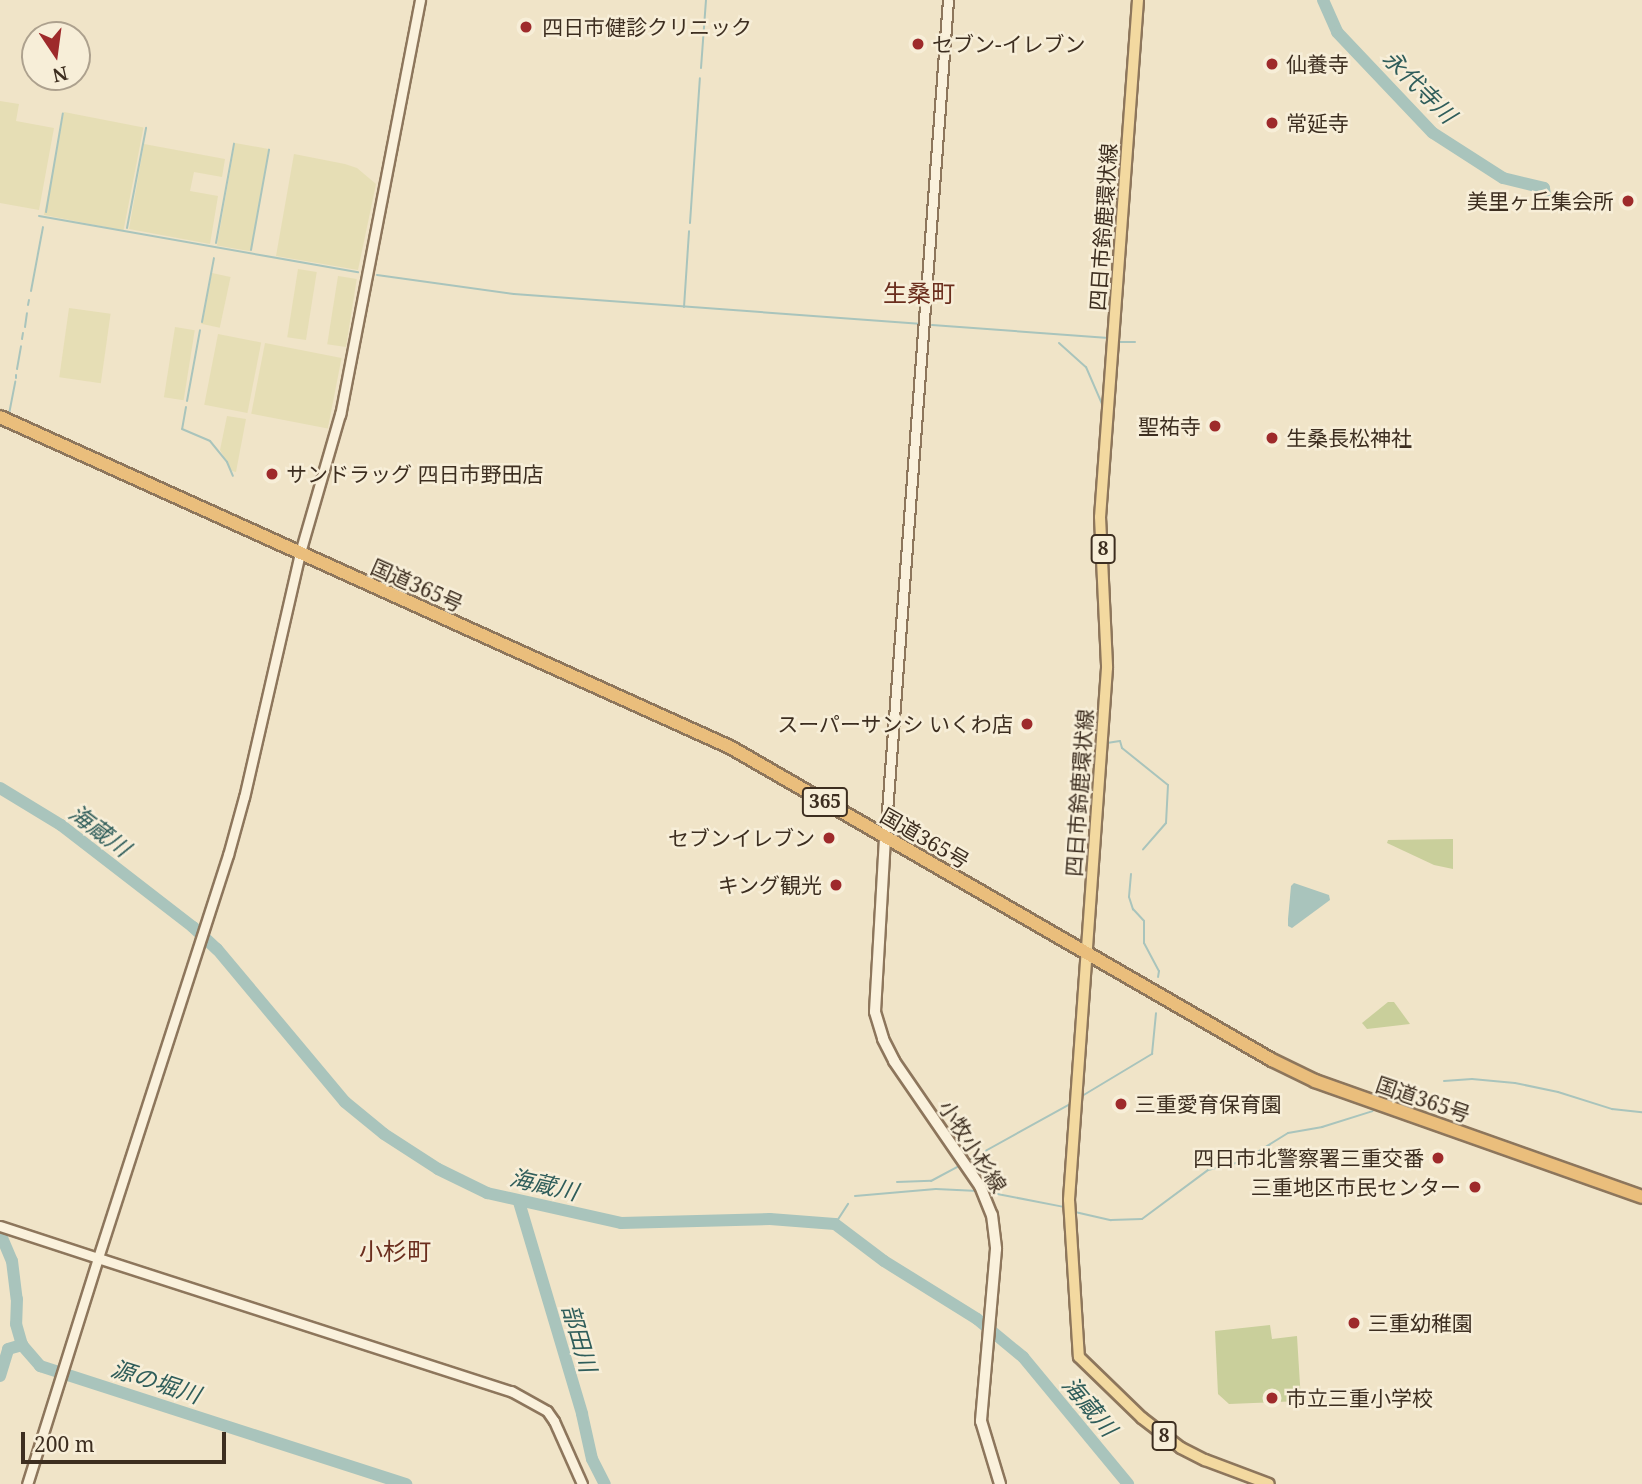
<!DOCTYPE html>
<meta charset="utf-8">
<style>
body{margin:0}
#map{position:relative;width:1642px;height:1484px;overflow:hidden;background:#f0e4c8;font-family:"Noto Serif","Noto Sans JP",serif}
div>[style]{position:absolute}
.farmland>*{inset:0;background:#e6deb5;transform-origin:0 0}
.green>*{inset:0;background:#c9cf9b}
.water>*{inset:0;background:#a9c4bc}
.stream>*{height:2px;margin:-1px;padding:0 1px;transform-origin:1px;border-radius:1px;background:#a9c4bc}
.river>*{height:12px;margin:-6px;padding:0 6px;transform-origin:6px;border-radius:6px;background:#a9c4bc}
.roads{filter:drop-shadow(2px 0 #8d765c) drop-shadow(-2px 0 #8d765c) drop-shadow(0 2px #8d765c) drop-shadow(0 -2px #8d765c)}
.tertiary>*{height:9px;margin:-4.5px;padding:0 4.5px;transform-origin:4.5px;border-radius:4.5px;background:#faf1dc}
.secondary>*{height:10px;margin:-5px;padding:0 5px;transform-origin:5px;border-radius:5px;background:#faf1dc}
.primary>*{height:10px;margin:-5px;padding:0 5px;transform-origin:5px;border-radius:5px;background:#f3d9a0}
.trunk>*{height:12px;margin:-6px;padding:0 6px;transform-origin:6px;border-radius:6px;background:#eabe7c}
.dots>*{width:19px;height:19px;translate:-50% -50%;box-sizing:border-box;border:4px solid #f7eed8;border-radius:50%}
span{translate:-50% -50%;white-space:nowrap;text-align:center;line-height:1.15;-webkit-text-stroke:5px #f7eed8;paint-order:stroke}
.shield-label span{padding:2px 5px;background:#f7eed8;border:2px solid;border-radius:5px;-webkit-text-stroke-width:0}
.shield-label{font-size:19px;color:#3d2e20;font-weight:700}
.poi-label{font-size:21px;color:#3d2e20}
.left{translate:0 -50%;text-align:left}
.right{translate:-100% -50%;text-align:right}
.street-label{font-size:21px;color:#3d2e20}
.water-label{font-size:23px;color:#2f5d5a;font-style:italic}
.quarter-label{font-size:24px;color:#6b2e1e}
.north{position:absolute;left:21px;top:21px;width:70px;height:70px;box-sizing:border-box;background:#f7eed8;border:2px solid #ada18e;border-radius:50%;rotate:167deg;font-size:19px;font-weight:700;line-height:28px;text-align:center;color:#3d2e20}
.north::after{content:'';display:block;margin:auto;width:24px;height:32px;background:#9e2a2b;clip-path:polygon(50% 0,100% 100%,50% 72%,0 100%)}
.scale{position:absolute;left:21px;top:1432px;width:205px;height:32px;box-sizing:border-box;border:4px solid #3d2e20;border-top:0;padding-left:9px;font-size:21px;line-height:24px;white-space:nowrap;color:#3d2e20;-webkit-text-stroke:5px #f7eed8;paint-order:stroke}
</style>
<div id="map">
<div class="farmland">
<div style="clip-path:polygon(0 101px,19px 104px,16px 121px,54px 128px,39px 210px,0 203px)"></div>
<div style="left:64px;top:112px;width:81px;height:105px;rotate:11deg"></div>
<div style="left:235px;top:143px;width:34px;height:104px;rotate:10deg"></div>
<div style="clip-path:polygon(144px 144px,225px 159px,222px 177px,194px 172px,190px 191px,218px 196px,210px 244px,129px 229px)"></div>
<div style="clip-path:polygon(294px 154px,345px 164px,357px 168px,376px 184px,358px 270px,276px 256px)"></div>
<div style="left:298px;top:269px;width:19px;height:69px;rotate:9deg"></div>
<div style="left:212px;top:273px;width:19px;height:52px;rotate:12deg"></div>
<div style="left:338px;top:276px;width:19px;height:69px;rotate:9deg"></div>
<div style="left:69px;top:308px;width:42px;height:70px;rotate:8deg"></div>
<div style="left:175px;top:327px;width:20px;height:71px;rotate:9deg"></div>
<div style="left:218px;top:334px;width:44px;height:72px;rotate:11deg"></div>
<div style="left:265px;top:343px;width:78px;height:72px;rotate:11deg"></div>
<div style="clip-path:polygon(227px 416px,246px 419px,236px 472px,232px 471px,220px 450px)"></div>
</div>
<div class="green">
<div style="clip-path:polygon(1453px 839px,1453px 869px,1434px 865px,1387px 843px,1388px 840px)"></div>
<div style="clip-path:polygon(1388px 1002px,1394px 1002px,1410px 1024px,1367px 1029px,1362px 1023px)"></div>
<div style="clip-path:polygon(1270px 1325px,1272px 1339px,1297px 1336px,1301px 1401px,1229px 1404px,1218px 1394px,1215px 1331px)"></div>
</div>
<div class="water">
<div style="clip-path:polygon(1294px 883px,1329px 895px,1330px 900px,1292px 928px,1288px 926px,1288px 919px,1291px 886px)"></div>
</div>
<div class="stream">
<div style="left:701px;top:68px;width:68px;rotate:-85.8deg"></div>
<div style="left:46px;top:212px;width:100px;rotate:-80.3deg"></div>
<div style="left:39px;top:216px;width:324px;rotate:10deg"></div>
<div style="left:690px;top:223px;width:145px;rotate:-86.1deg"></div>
<div style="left:127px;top:228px;width:102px;rotate:-79.2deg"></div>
<div style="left:216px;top:243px;width:101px;rotate:-79.7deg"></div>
<div style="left:251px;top:250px;width:102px;rotate:-79.8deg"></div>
<div style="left:377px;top:275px;width:138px;rotate:7.9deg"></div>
<div style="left:514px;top:294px;width:406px;rotate:4.2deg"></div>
<div style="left:31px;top:291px;width:65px;rotate:-79.4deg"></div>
<div style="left:28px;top:305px;width:5px;rotate:-79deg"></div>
<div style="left:684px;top:307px;width:76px;rotate:-86.2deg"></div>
<div style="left:202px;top:322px;width:65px;rotate:-79.4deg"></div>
<div style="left:932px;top:325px;width:177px;rotate:4.2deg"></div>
<div style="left:25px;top:327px;width:14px;rotate:-82deg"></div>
<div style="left:1119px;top:335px;width:41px;rotate:-85.8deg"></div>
<div style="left:22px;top:339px;width:6px;rotate:-81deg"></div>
<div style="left:1119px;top:342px;width:16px"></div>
<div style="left:1059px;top:343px;width:36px;rotate:42deg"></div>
<div style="left:1086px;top:367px;width:40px;rotate:66.6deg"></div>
<div style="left:17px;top:369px;width:23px;rotate:-80deg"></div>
<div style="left:16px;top:378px;width:3px;rotate:-90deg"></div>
<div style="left:187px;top:401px;width:72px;rotate:-79.6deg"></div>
<div style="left:186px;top:407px;width:22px;rotate:100deg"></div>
<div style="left:182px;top:429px;width:30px;rotate:23deg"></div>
<div style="left:210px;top:441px;width:27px;rotate:51deg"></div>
<div style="left:227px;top:462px;width:15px;rotate:67deg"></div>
<div style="left:9px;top:414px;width:33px;rotate:-79deg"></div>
<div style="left:1105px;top:517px;width:20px;rotate:87deg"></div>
<div style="left:1107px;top:743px;width:13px;rotate:-9deg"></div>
<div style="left:1120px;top:741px;width:7px;rotate:74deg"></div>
<div style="left:1122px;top:748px;width:59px;rotate:38.8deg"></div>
<div style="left:1168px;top:785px;width:38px;rotate:93deg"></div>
<div style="left:1166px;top:823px;width:35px;rotate:131deg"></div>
<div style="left:1131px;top:874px;width:23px;rotate:95deg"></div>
<div style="left:1129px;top:897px;width:13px;rotate:72deg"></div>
<div style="left:1133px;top:909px;width:16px;rotate:47deg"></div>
<div style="left:1144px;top:921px;width:22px;rotate:90deg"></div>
<div style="left:1144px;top:943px;width:32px;rotate:62deg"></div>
<div style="left:1159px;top:971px;width:6px;rotate:99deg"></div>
<div style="left:1444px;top:1081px;width:28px;rotate:-4deg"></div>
<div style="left:1472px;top:1079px;width:43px;rotate:5.3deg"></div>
<div style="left:1515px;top:1083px;width:44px;rotate:11.8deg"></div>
<div style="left:1558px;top:1092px;width:57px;rotate:17.5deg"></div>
<div style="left:1612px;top:1109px;width:30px;rotate:6deg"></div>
<div style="left:1082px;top:1096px;width:82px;rotate:-31deg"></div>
<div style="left:1152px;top:1054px;width:41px;rotate:-84.4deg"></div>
<div style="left:969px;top:1160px;width:118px;rotate:-29deg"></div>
<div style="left:897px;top:1182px;width:34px;rotate:-2deg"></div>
<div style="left:931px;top:1181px;width:32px;rotate:-28deg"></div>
<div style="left:987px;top:1192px;width:78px;rotate:11deg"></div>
<div style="left:855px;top:1196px;width:81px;rotate:-4.9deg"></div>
<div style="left:936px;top:1189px;width:42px;rotate:2.7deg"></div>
<div style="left:1075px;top:1212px;width:37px;rotate:13deg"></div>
<div style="left:1111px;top:1220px;width:31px;rotate:-2deg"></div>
<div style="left:1142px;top:1219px;width:82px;rotate:-36.6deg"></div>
<div style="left:1208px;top:1170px;width:36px;rotate:-14deg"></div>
<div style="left:1243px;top:1161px;width:53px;rotate:-31.9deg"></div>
<div style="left:1288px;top:1133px;width:35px;rotate:-10deg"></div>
<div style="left:1322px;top:1127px;width:53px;rotate:-17.4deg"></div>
<div style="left:835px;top:1224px;width:24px;rotate:-57deg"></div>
</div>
<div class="river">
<div style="left:1323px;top:0;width:35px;rotate:66deg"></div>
<div style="left:1337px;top:32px;width:139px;rotate:46.5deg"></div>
<div style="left:1433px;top:133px;width:83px;rotate:32.7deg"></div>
<div style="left:1503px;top:178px;width:42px;rotate:13.7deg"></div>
<div style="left:1544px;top:188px;width:7px;rotate:82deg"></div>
<div style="left:0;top:788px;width:71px;rotate:31.2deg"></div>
<div style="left:61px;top:825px;width:167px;rotate:37.7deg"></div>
<div style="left:193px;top:927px;width:33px;rotate:43deg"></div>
<div style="left:217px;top:949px;width:199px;rotate:50.1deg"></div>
<div style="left:345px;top:1102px;width:50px;rotate:39.4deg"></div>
<div style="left:384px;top:1134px;width:64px;rotate:32.9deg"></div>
<div style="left:438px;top:1169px;width:55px;rotate:26.1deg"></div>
<div style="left:487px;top:1193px;width:137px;rotate:12.6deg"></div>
<div style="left:621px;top:1223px;width:149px;rotate:-1.5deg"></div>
<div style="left:770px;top:1219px;width:65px;rotate:4.4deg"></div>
<div style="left:835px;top:1224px;width:61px;rotate:37.1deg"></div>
<div style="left:884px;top:1261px;width:110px;rotate:31.9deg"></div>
<div style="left:977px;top:1319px;width:60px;rotate:39.6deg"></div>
<div style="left:1023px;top:1357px;width:165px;rotate:50.4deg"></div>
<div style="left:519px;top:1202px;width:221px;rotate:73.4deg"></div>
<div style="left:582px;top:1414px;width:46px;rotate:77.5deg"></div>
<div style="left:592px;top:1459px;width:28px;rotate:63deg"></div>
<div style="left:0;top:1233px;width:30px;rotate:67deg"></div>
<div style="left:12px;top:1261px;width:38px;rotate:83deg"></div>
<div style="left:17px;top:1299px;width:25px;rotate:92deg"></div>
<div style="left:16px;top:1324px;width:22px;rotate:74deg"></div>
<div style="left:22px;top:1345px;width:28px;rotate:49deg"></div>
<div style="left:40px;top:1366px;width:385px;rotate:17.9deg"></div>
<div style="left:0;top:1376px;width:28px;rotate:-73deg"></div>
<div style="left:8px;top:1349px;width:15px;rotate:-16deg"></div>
</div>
<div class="roads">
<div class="tertiary">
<div style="left:420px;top:0;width:422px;rotate:100.9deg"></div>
<div style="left:340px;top:414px;width:145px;rotate:106.1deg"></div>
<div style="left:300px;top:553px;width:250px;rotate:102.9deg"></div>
<div style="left:244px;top:797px;width:60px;rotate:105.4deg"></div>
<div style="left:228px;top:855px;width:423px;rotate:107.9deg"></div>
<div style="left:98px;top:1258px;width:434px;rotate:17.9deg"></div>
<div style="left:511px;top:1391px;width:41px;rotate:29.1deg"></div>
<div style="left:547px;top:1411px;width:12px;rotate:55deg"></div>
<div style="left:554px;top:1421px;width:69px;rotate:66deg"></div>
<div style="left:885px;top:838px;width:840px;rotate:-85.7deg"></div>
<div style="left:0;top:1226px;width:103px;rotate:18.1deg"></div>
<div style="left:98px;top:1258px;width:237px;rotate:107.4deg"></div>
</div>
<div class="secondary">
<div style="left:885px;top:838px;width:174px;rotate:93.3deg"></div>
<div style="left:875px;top:1012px;width:28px;rotate:73deg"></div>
<div style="left:883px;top:1039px;width:25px;rotate:63deg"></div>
<div style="left:894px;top:1061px;width:152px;rotate:55.5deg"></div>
<div style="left:980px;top:1186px;width:31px;rotate:68deg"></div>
<div style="left:992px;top:1215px;width:34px;rotate:83deg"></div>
<div style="left:996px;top:1249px;width:173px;rotate:95deg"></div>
<div style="left:981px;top:1421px;width:66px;rotate:73.2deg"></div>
</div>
<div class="primary">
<div style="left:1138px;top:0;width:518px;rotate:94.2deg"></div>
<div style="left:1100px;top:517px;width:151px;rotate:87.3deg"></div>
<div style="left:1107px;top:668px;width:533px;rotate:94.09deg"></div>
<div style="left:1069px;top:1200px;width:157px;rotate:86.4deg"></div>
<div style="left:1079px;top:1357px;width:88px;rotate:44.1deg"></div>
<div style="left:1142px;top:1418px;width:49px;rotate:37.6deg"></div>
<div style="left:1181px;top:1448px;width:27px;rotate:27deg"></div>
<div style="left:1205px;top:1460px;width:68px;rotate:20.6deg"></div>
</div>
<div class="trunk">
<div style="left:0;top:417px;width:801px;rotate:24.33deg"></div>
<div style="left:730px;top:747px;width:626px;rotate:30.01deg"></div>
<div style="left:1272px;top:1060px;width:48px;rotate:26deg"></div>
<div style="left:1315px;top:1081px;width:347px;rotate:19.5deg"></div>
</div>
</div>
<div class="dots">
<div style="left:526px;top:27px;background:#9e2a2b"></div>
<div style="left:918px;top:44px;background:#9e2a2b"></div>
<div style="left:1272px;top:64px;background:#9e2a2b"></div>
<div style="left:1272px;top:123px;background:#9e2a2b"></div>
<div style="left:1628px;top:201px;background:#9e2a2b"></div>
<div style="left:1215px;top:426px;background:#9e2a2b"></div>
<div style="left:1272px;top:438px;background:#9e2a2b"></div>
<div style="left:272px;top:474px;background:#9e2a2b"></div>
<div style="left:1027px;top:724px;background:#9e2a2b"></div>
<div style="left:829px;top:838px;background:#9e2a2b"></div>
<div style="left:836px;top:885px;background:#9e2a2b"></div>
<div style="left:1121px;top:1104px;background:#9e2a2b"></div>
<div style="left:1438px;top:1158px;background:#9e2a2b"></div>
<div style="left:1475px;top:1187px;background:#9e2a2b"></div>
<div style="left:1354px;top:1323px;background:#9e2a2b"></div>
<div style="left:1272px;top:1398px;background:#9e2a2b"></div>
</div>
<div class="shield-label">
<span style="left:1103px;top:549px">8</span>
<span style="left:825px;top:802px">365</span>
<span style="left:1164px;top:1436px">8</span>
</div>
<div class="poi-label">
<span class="left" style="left:542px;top:27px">四日市健診クリニック</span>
<span class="left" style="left:932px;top:44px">セブン-イレブン</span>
<span class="left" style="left:1286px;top:64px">仙養寺</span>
<span class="left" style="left:1286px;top:123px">常延寺</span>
<span class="right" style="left:1614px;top:201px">美里ヶ丘集会所</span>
<span class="right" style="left:1201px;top:426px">聖祐寺</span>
<span class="left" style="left:1286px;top:438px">生桑長松神社</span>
<span class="left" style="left:286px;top:474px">サンドラッグ 四日市野田店</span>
<span class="right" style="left:1013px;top:724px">スーパーサンシ いくわ店</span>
<span class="right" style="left:815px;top:838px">セブンイレブン</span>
<span class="right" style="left:822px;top:885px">キング観光</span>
<span class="left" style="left:1135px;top:1104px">三重愛育保育園</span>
<span class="right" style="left:1424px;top:1158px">四日市北警察署三重交番</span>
<span class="right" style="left:1461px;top:1187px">三重地区市民センター</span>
<span class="left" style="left:1368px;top:1323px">三重幼稚園</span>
<span class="left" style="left:1286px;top:1398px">市立三重小学校</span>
</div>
<div class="street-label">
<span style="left:1103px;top:227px;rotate:-86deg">四日市鈴鹿環状線</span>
<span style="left:417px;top:585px;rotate:24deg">国道365号</span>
<span style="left:1079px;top:793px;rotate:-86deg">四日市鈴鹿環状線</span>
<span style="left:925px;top:838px;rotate:30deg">国道365号</span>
<span style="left:1423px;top:1099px;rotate:19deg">国道365号</span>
<span style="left:973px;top:1146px;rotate:57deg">小牧小杉線</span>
</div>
<div class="water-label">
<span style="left:1420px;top:86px;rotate:45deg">永代寺川</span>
<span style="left:100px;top:830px;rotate:37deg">海蔵川</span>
<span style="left:544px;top:1184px;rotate:13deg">海蔵川</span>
<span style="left:580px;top:1338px;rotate:74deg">部田川</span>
<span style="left:156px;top:1381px;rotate:18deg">源の堀川</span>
<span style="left:1090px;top:1406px;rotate:50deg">海蔵川</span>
</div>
<div class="quarter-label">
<span style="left:919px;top:293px">生桑町</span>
<span style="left:395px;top:1251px">小杉町</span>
</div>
<div class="north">N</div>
<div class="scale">200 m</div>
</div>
